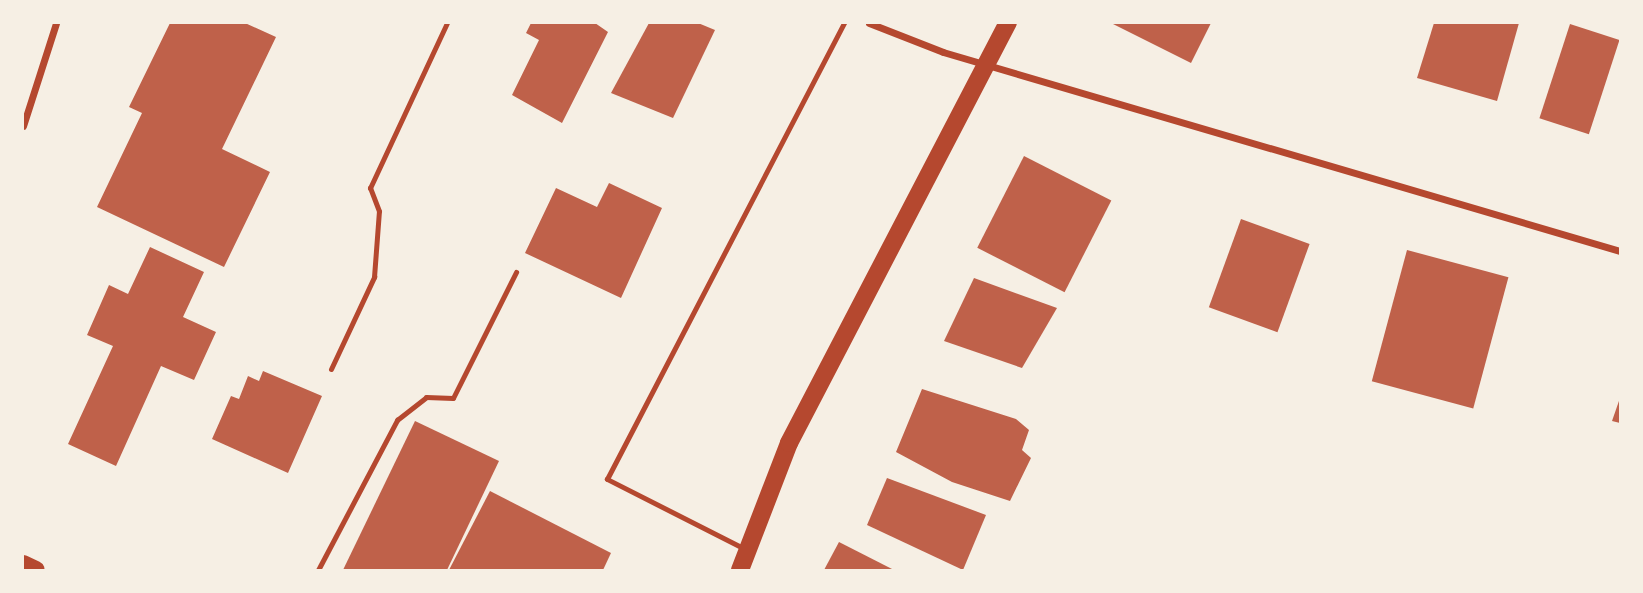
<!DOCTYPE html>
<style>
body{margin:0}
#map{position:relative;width:1643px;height:593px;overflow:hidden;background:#f6efe4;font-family:"Sofia Sans Condensed",sans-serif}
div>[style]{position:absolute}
.building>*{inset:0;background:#bf614a;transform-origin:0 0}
.service>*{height:5px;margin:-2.5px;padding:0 2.5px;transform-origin:2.5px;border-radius:2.5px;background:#b5482f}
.minor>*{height:7px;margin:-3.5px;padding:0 3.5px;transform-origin:3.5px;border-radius:3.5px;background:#b5482f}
.primary>*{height:18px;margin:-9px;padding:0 9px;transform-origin:9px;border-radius:9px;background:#b5482f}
span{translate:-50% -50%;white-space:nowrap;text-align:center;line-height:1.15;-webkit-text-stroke:5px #f6efe4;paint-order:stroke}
.frame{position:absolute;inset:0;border:24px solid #f6efe4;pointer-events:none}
</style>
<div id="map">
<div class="building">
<div style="clip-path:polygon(170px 23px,245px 23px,276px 37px,222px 149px,270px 172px,224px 267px,97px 207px,142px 113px,129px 107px)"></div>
<div style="clip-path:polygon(531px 23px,595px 23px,608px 32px,562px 123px,512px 95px,539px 40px,526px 33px)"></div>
<div style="clip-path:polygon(649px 23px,698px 23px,715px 30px,673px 118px,611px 93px)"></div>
<div style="clip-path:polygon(1111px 23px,1211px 23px,1191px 63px)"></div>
<div style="clip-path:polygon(1434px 23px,1519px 23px,1497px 101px,1417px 78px)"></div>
<div style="left:1570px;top:24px;width:52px;height:99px;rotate:18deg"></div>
<div style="left:1024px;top:156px;width:98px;height:103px;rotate:27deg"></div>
<div style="clip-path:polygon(609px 183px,662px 208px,621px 298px,525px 253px,556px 188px,597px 207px)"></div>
<div style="left:1241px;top:219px;width:73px;height:94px;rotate:20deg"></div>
<div style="clip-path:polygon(150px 247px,204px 272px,183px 317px,216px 332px,194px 380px,161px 366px,116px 466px,68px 444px,113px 346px,87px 335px,109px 285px,128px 294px)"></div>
<div style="left:1407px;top:250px;width:105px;height:136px;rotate:15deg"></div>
<div style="clip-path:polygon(974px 278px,1057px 308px,1022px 368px,944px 341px)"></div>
<div style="clip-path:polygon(263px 371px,322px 396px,288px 473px,212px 439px,231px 396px,239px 399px,248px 376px,259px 381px)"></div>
<div style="clip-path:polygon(922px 389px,1016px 419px,1029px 430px,1022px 450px,1031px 458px,1010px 501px,952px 482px,896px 452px)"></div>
<div style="clip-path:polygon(1620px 398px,1620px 423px,1612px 421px)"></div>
<div style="clip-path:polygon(415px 421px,499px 461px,447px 570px,343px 570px)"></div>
<div style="clip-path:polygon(887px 478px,986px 515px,963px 570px,867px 525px)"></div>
<div style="clip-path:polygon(490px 491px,611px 553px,603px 570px,449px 570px)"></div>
<div style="clip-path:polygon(839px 542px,894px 570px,824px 570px)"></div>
</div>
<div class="service">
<div style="left:331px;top:369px;width:102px;rotate:-64.9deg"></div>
<div style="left:374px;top:277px;width:66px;rotate:-85.7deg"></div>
<div style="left:379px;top:211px;width:25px;rotate:-111deg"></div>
<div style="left:370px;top:188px;width:182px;rotate:-65deg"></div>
<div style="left:745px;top:549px;width:155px;rotate:-153.1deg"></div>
<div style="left:607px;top:479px;width:514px;rotate:-62.54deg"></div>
<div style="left:318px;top:570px;width:170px;rotate:-62.2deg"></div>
<div style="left:397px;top:420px;width:37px;rotate:-38deg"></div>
<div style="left:426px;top:397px;width:27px;rotate:2deg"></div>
<div style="left:453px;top:398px;width:141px;rotate:-63.4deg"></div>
</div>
<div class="minor">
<div style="left:869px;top:23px;width:79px;rotate:21.4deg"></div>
<div style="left:943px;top:52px;width:706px;rotate:16.38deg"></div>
<div style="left:23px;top:126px;width:108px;rotate:-72.2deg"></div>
</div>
<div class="primary">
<div style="left:23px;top:564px;width:14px;rotate:25deg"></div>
<div style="left:740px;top:570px;width:136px;rotate:-68.9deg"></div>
<div style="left:789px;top:443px;width:474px;rotate:-62.5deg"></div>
</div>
<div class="frame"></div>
</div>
